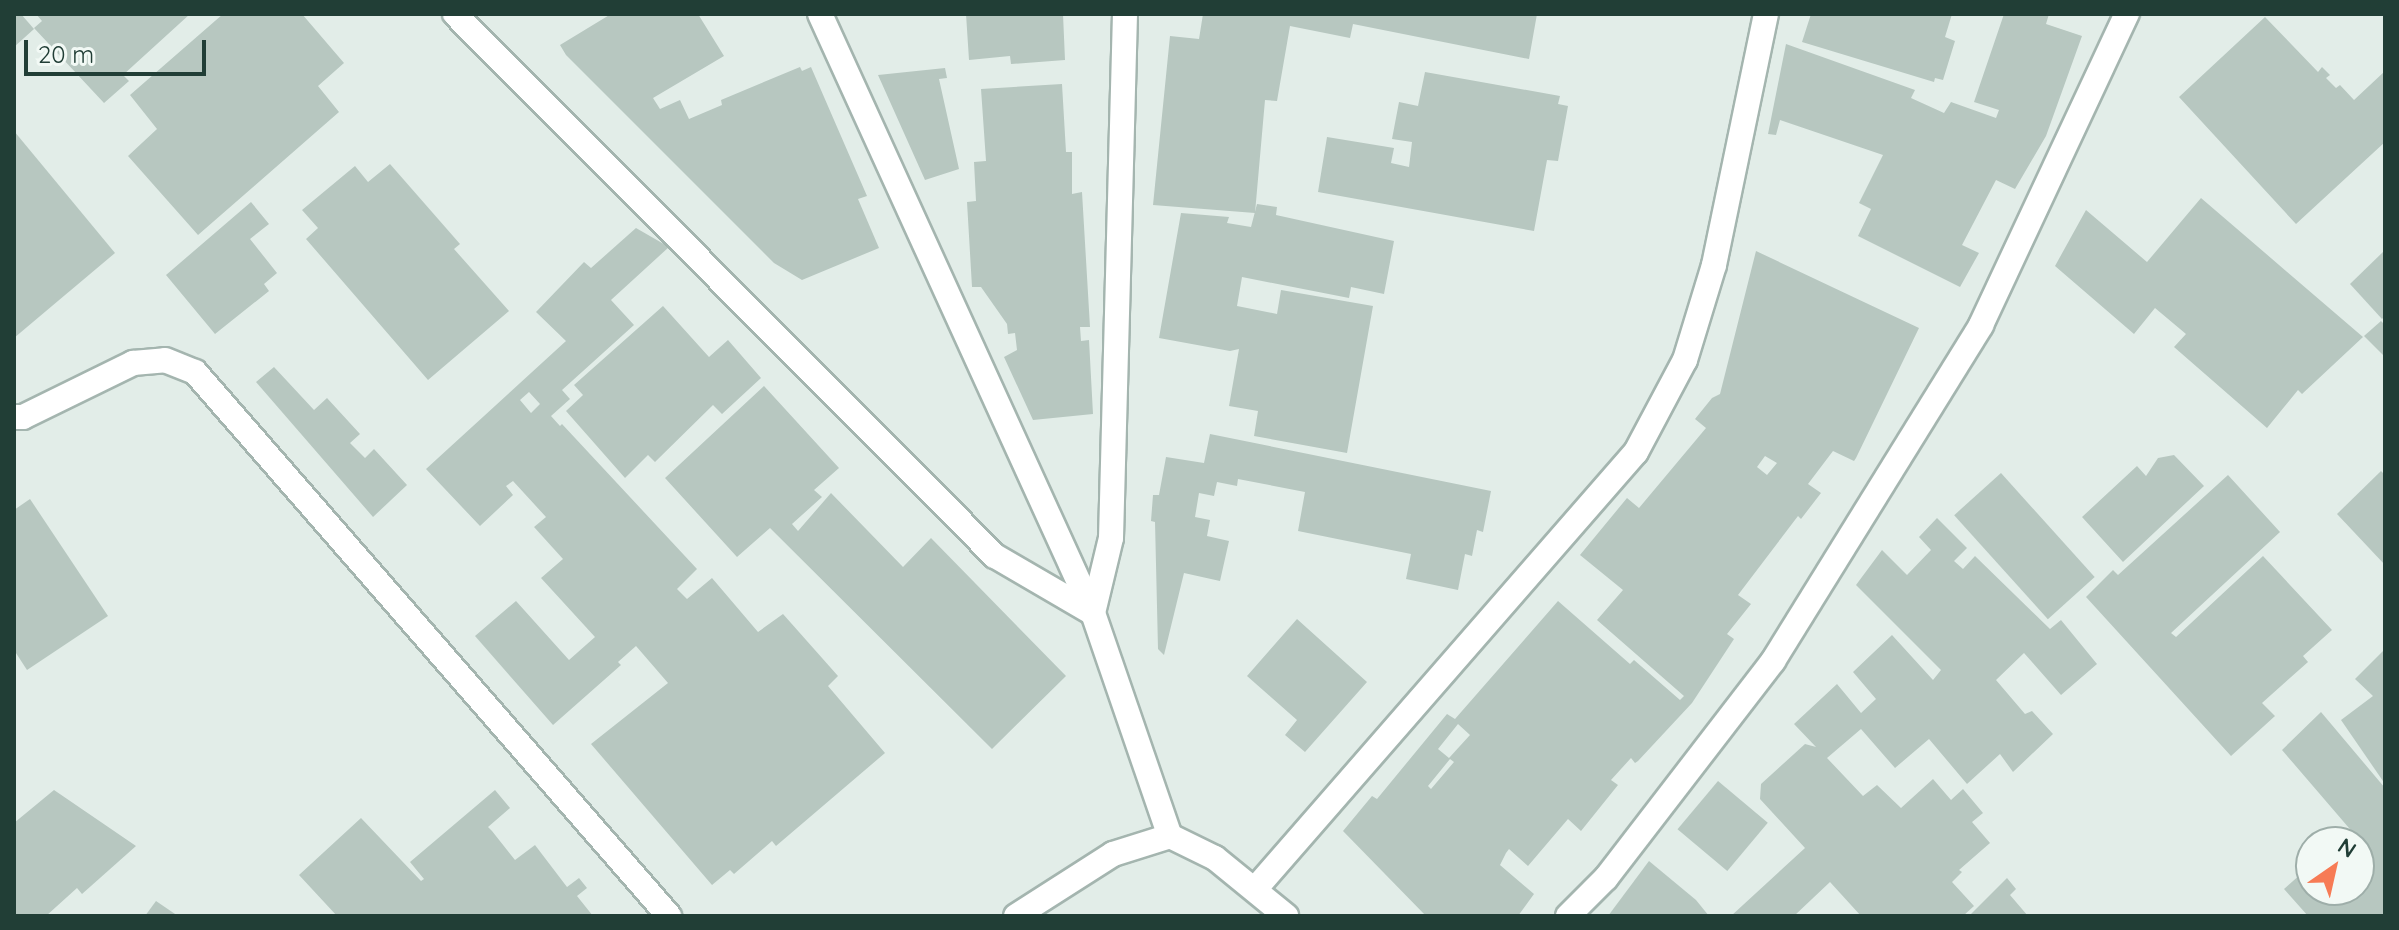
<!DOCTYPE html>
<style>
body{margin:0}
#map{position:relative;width:2399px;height:930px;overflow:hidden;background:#e2ede8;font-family:Quicksand,sans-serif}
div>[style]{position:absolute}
.building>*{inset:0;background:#b7c7c0;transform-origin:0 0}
.roads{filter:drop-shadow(2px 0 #a4b5af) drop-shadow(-2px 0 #a4b5af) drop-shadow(0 2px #a4b5af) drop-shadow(0 -2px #a4b5af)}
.street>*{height:24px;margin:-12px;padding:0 12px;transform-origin:12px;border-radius:12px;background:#fff}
.secondary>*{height:24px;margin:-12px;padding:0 12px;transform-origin:12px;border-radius:12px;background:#fff}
span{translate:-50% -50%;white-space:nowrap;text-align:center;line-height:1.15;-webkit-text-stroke:7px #f2f9f5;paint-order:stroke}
.frame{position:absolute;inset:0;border:16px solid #213e36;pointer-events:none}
.north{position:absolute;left:2295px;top:826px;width:80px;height:80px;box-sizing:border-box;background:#f2f9f5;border:2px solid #9eaea9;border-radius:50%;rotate:34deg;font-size:22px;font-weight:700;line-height:32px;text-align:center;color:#213e36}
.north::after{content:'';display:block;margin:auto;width:28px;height:36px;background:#f77b55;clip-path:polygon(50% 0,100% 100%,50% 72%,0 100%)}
.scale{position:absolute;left:24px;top:40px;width:182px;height:36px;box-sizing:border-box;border:4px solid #213e36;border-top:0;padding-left:10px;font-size:24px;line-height:28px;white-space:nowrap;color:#213e36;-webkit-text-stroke:6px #f2f9f5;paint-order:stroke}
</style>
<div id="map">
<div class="building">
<div style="clip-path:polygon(14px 14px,21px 14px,34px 29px,14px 47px)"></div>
<div style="clip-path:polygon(36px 14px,190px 14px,123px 75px,129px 81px,104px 103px,34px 28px,42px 21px)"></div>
<div style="clip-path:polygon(223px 14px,302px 14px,344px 63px,318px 86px,339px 112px,198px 235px,128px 156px,157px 129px,130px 95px)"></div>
<div style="clip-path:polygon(611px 14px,698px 14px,724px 56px,653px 98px,660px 109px,680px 100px,689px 119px,722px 105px,721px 100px,800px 67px,802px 71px,811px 67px,867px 196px,858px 199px,879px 248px,802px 280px,774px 263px,566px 55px,560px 45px)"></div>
<div style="clip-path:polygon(966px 14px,1063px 14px,1065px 60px,1011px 64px,1010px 56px,969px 60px)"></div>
<div style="clip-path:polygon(1203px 14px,1537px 14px,1529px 59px,1353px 24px,1350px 38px,1290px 26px,1277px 101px,1265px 100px,1255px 213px,1153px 205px,1170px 36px,1199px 39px)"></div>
<div style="clip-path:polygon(1811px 14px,1952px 14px,1945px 37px,1955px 41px,1943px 80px,1935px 78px,1934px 82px,1802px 42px)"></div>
<div style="clip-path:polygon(2004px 14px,2049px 14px,2046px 24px,2082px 36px,2046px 136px,2015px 189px,1996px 180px,1962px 245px,1979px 253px,1960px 287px,1858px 236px,1871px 209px,1859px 203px,1883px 155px,1780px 120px,1776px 135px,1768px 134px,1786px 44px,1915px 90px,1911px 98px,1944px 113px,1951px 102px,1996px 118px,1999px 110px,1974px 102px)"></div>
<div style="clip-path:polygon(2265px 17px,2318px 72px,2322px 67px,2330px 75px,2326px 78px,2336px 88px,2340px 85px,2354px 100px,2385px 71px,2385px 142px,2296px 224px,2179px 97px)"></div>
<div style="clip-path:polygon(945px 68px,947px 78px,939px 79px,959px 169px,925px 180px,878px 75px)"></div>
<div style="clip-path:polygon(1425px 72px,1560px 96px,1558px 104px,1568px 106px,1558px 161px,1547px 160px,1534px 231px,1318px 192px,1327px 137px,1394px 148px,1391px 163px,1409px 167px,1412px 142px,1392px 139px,1399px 102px,1418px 106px)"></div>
<div style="clip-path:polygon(1062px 84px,1066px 152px,1072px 152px,1072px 194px,1082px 192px,1090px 327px,1080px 327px,1081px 341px,1089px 340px,1093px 414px,1033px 420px,1004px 357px,1017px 350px,1015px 333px,1008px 334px,1007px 324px,981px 287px,972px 287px,967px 202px,976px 201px,974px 162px,986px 161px,981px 89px)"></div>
<div style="clip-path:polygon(14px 131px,115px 253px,14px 338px)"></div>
<div style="clip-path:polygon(390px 164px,460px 244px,454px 249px,509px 311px,428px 380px,306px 239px,318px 228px,302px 210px,355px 166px,368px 182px)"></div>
<div style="clip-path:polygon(2201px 198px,2363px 337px,2302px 394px,2298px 390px,2267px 428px,2174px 347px,2186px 334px,2155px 308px,2134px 334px,2055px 266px,2086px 210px,2147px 262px)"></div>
<div style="clip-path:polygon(251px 202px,269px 224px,250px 239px,277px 273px,264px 284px,269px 291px,215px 334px,166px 275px)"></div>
<div style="clip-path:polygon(1257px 204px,1277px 207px,1276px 215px,1394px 241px,1384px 294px,1351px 287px,1349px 298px,1242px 277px,1237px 306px,1277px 314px,1281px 290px,1373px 306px,1347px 453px,1254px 436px,1258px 411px,1229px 406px,1239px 349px,1230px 351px,1159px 338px,1181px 213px,1229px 217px,1227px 223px,1251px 227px)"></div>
<div style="clip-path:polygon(evenodd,636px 228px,669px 247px,611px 300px,634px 325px,562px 390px,570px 399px,551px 416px,560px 426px,562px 424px,697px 569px,677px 589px,687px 599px,712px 578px,758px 632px,783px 614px,838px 676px,828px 686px,885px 753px,776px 846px,772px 841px,734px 874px,730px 870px,712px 885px,591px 744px,668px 683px,636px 646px,618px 662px,621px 665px,553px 725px,475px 636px,516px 601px,569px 660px,595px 637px,541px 578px,563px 559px,534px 527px,546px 517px,513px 481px,506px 486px,513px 495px,480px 526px,426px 469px,566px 341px,536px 312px,584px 262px,591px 268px,636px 228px,529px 392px,540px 404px,531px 413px,520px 400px,529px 392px)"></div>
<div style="clip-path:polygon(2385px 250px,2385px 316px,2382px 319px,2350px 284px)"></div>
<div style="clip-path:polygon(evenodd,1756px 251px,1919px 328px,1856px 458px,1854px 461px,1833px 451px,1808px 484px,1821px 493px,1801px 519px,1798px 516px,1738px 595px,1751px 604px,1727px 634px,1734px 639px,1692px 703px,1638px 761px,1635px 763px,1631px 758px,1611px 780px,1618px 785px,1581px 831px,1568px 819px,1528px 866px,1509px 849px,1506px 853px,1500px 865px,1534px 894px,1518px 916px,1426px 916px,1343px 831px,1372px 796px,1377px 799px,1447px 714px,1455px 719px,1558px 601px,1630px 664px,1634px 660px,1680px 700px,1684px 696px,1597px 620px,1623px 590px,1580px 555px,1627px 498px,1639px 508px,1706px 428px,1695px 419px,1712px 398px,1720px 394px,1756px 251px,1765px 456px,1777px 463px,1767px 475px,1757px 467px,1765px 456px,1756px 251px,1458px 724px,1470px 735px,1449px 758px,1438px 749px,1458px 724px,1756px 251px,1450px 759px,1454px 762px,1431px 789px,1428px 786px,1450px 759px)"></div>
<div style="clip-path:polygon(663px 306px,709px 357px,728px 340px,761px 378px,722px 414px,713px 405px,655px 462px,648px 455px,625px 478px,566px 411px,583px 395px,574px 385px)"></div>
<div style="clip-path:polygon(2381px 321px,2385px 325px,2385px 357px,2364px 336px)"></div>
<div style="clip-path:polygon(274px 367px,314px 410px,327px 398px,360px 434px,350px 443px,365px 458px,374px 449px,407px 485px,373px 517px,256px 382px)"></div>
<div style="clip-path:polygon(764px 386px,839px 468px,814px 490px,822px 497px,792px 524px,798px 531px,831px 493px,903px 567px,931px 538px,1066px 676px,992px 749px,770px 528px,737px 557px,665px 478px)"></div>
<div style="clip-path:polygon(1210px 434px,1491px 491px,1483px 532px,1477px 530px,1472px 556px,1465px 554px,1458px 590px,1406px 579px,1411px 554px,1298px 531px,1305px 492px,1238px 479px,1237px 486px,1217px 482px,1214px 496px,1199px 493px,1195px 517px,1210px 520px,1207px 536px,1229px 541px,1220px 581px,1184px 573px,1164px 655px,1158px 649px,1155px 522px,1151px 521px,1153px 495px,1159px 495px,1166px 457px,1204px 463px)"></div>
<div style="clip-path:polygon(2174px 455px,2204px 486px,2123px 562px,2082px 517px,2137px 466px,2146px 476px,2158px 458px)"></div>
<div style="clip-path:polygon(2381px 471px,2385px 475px,2385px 565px,2337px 514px)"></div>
<div style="left:2001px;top:473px;width:140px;height:63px;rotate:48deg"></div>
<div style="clip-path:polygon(2228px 475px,2280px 532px,2171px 633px,2176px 637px,2263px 556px,2332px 630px,2303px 656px,2308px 662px,2262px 703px,2275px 716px,2231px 756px,2086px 597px,2113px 570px,2118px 575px)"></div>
<div style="clip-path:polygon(30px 499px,108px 616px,27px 670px,14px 650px,14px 510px)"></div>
<div style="clip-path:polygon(1937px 518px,1967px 548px,1954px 561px,1963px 569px,1975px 556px,2050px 629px,2061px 620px,2097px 664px,2061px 695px,2024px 653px,1996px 680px,2025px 714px,2032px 711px,2053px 734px,2013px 772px,2000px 754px,1967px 784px,1929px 739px,1895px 768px,1861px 729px,1827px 758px,1863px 796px,1877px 785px,1901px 808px,1933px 779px,1951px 800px,1963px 789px,1983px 813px,1972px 822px,1990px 843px,1959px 870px,1962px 872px,1952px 882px,1974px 906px,1963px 916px,1861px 916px,1830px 882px,1794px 916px,1731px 916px,1805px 848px,1760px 799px,1761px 784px,1805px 744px,1816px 747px,1794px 724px,1837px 684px,1861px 713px,1876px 699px,1853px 672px,1892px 635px,1933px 680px,1941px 670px,1856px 585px,1882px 550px,1907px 575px,1931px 550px,1919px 537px)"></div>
<div style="clip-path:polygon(1297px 619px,1367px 682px,1305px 752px,1285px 735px,1297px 720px,1247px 676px)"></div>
<div style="clip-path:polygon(2385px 649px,2385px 784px,2341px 720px,2373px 696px,2355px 679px)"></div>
<div style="clip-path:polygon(2321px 712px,2385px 788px,2385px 916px,2308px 916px,2284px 889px,2311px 865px,2311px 890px,2359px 890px,2359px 842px,2346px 842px,2355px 835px,2282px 750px)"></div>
<div style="left:1718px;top:781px;width:65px;height:63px;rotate:40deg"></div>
<div style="clip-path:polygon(54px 790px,136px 846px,82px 894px,77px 888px,46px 916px,14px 916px,14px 823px)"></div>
<div style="clip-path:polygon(495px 790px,510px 808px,488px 827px,492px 831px,515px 860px,535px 845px,567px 887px,579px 878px,587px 888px,577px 896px,593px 916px,337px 916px,299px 875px,361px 818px,421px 881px,424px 879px,410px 862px)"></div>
<div style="clip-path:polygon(1649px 861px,1696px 900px,1709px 916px,1608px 916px)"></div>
<div style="clip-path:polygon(2007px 878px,2016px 889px,2010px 895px,2028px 916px,1969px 916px)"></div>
<div style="clip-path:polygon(156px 901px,178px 916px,145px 916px)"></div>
</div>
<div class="roads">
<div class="street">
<div style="left:455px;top:14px;width:765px;rotate:45.11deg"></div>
<div style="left:995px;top:556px;width:113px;rotate:30.2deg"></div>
<div style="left:1093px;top:613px;width:77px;rotate:-76.5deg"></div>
<div style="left:1111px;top:538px;width:524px;rotate:-88.47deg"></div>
<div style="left:820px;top:14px;width:658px;rotate:65.5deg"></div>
<div style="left:1093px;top:613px;width:236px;rotate:71deg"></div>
<div style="left:14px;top:417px;width:9px"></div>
<div style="left:23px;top:417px;width:123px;rotate:-26.1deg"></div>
<div style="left:133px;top:363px;width:32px;rotate:-5deg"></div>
<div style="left:165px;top:360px;width:32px;rotate:22deg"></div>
<div style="left:195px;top:372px;width:722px;rotate:48.93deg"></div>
<div style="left:1256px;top:888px;width:578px;rotate:-48.93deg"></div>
<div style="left:1636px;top:452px;width:104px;rotate:-62deg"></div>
<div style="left:1685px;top:360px;width:99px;rotate:-73deg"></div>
<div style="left:1714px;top:265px;width:256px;rotate:-78.3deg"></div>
<div style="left:1568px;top:916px;width:54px;rotate:-45deg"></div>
<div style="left:1606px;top:878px;width:274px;rotate:-52.4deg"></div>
<div style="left:1773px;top:661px;width:395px;rotate:-58.2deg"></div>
<div style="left:1981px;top:325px;width:344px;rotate:-64.9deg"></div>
</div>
<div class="secondary">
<div style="left:1016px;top:916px;width:115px;rotate:-32.6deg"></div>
<div style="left:1113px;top:854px;width:60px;rotate:-17.5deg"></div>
<div style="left:1170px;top:836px;width:50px;rotate:26.1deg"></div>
<div style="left:1215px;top:858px;width:92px;rotate:39.2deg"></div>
</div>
</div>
<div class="frame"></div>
<div class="north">N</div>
<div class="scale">20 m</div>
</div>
